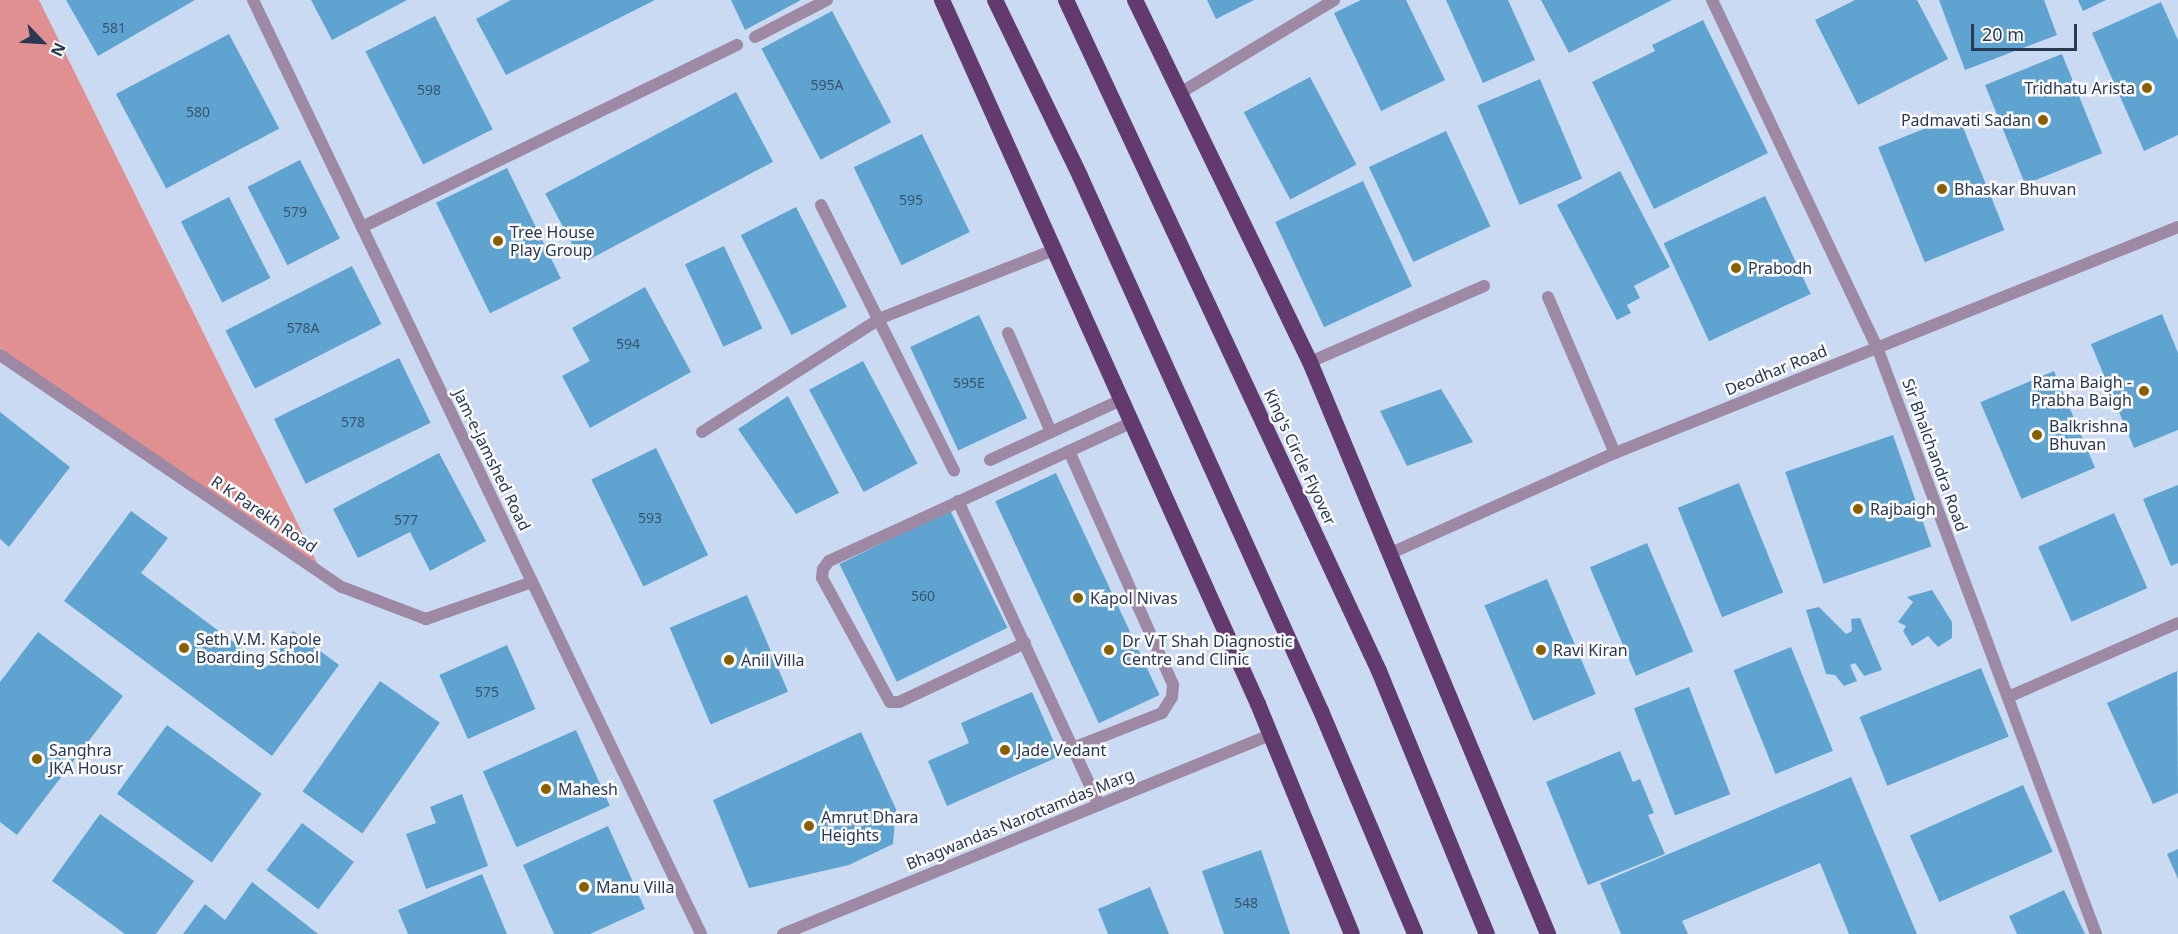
<!DOCTYPE html>
<style>
body{margin:0}
#map{position:relative;width:2178px;height:934px;overflow:hidden;background:#cadaf3;font-family:"Noto Sans",sans-serif}
div>[style]{position:absolute}
.green>*{inset:0;background:#e09091}
.building>*{inset:0;background:#5fa4d0;transform-origin:0 0}
.service>*{height:12px;margin:-6px;padding:0 6px;transform-origin:6px;border-radius:6px;background:#9e89a4}
.minor>*{height:12px;margin:-6px;padding:0 6px;transform-origin:6px;border-radius:6px;background:#9e89a4}
.trunk>*{height:16px;margin:-8px;padding:0 8px;transform-origin:8px;border-radius:8px;background:#623a6e}
.dots>*{width:16px;height:16px;translate:-50% -50%;box-sizing:border-box;border:3px solid #fafafa;border-radius:50%}
span{translate:-50% -50%;white-space:nowrap;text-align:center;line-height:1.15;-webkit-text-stroke:5px #fafafa;paint-order:stroke}
.number-label{font-size:14px;color:#365471}
.number-label span{-webkit-text-stroke-width:0}
.poi-label{font-size:16px;color:#293951}
.right{translate:-100% -50%;text-align:right}
.left{translate:0 -50%;text-align:left}
.street-label{font-size:16px;color:#293951}
.north{position:absolute;left:12px;top:12px;width:60px;height:60px;-webkit-text-stroke:4px #fafafa;paint-order:stroke;rotate:115deg;font-size:16px;font-weight:700;line-height:24px;text-align:center;color:#293951}
.north::after{content:'';display:block;margin:auto;width:21px;height:27px;background:#293951;clip-path:polygon(50% 0,100% 100%,50% 72%,0 100%)}
.scale{position:absolute;left:1971px;top:24px;width:106px;height:27px;box-sizing:border-box;border:3px solid #293951;border-top:0;padding-left:8px;font-size:18px;line-height:21px;white-space:nowrap;color:#293951;-webkit-text-stroke:4px #fafafa;paint-order:stroke}
</style>
<div id="map">
<div class="green">
<div style="clip-path:polygon(0 0,39px 0,326px 581px,0 348px)"></div>
</div>
<div class="building">
<div style="clip-path:polygon(66px 0,195px 0,98px 56px)"></div>
<div style="clip-path:polygon(311px 0,407px 0,332px 40px)"></div>
<div style="clip-path:polygon(511px 0,655px 0,506px 75px,476px 19px)"></div>
<div style="clip-path:polygon(731px 0,801px 0,745px 30px)"></div>
<div style="clip-path:polygon(1207px 0,1254px 0,1216px 19px)"></div>
<div style="clip-path:polygon(1361px 0,1406px 0,1445px 80px,1381px 111px,1334px 13px)"></div>
<div style="clip-path:polygon(1446px 0,1508px 0,1535px 60px,1483px 83px)"></div>
<div style="clip-path:polygon(1541px 0,1672px 0,1569px 53px)"></div>
<div style="clip-path:polygon(1855px 0,1917px 0,1948px 59px,1858px 105px,1815px 20px)"></div>
<div style="clip-path:polygon(1939px 0,2044px 0,2057px 35px,1965px 70px)"></div>
<div style="clip-path:polygon(2078px 0,2106px 0,2083px 11px)"></div>
<div style="clip-path:polygon(2161px 2px,2178px 40px,2178px 135px,2144px 151px,2092px 33px)"></div>
<div style="left:832px;top:11px;width:126px;height:80px;rotate:62deg"></div>
<div style="left:435px;top:16px;width:127px;height:78px;rotate:63deg"></div>
<div style="clip-path:polygon(1703px 20px,1768px 153px,1654px 209px,1592px 82px,1655px 51px,1652px 45px)"></div>
<div style="left:229px;top:34px;width:107px;height:128px;rotate:62deg"></div>
<div style="left:2062px;top:54px;width:107px;height:83px;rotate:68deg"></div>
<div style="left:1310px;top:77px;width:99px;height:75px;rotate:62deg"></div>
<div style="left:1540px;top:79px;width:108px;height:68px;rotate:67deg"></div>
<div style="left:736px;top:92px;width:79px;height:216px;rotate:62deg"></div>
<div style="left:1958px;top:115px;width:124px;height:86px;rotate:68deg"></div>
<div style="left:1446px;top:131px;width:105px;height:85px;rotate:65deg"></div>
<div style="left:922px;top:134px;width:109px;height:76px;rotate:64deg"></div>
<div style="left:300px;top:160px;width:88px;height:59px;rotate:63deg"></div>
<div style="left:507px;top:168px;width:123px;height:79px;rotate:64deg"></div>
<div style="clip-path:polygon(1620px 171px,1670px 267px,1634px 286px,1640px 298px,1627px 305px,1631px 313px,1617px 320px,1557px 205px)"></div>
<div style="left:1363px;top:181px;width:116px;height:97px;rotate:65deg"></div>
<div style="left:1765px;top:196px;width:108px;height:112px;rotate:65deg"></div>
<div style="left:229px;top:197px;width:91px;height:54px;rotate:63deg"></div>
<div style="left:796px;top:207px;width:112px;height:62px;rotate:63deg"></div>
<div style="left:724px;top:246px;width:91px;height:43px;rotate:65deg"></div>
<div style="left:352px;top:266px;width:65px;height:142px;rotate:63deg"></div>
<div style="clip-path:polygon(645px 287px,691px 372px,590px 428px,562px 376px,590px 361px,572px 328px)"></div>
<div style="clip-path:polygon(2162px 314px,2178px 353px,2178px 430px,2134px 448px,2091px 344px)"></div>
<div style="left:979px;top:315px;width:114px;height:76px;rotate:65deg"></div>
<div style="left:399px;top:358px;width:72px;height:139px;rotate:64deg"></div>
<div style="left:863px;top:361px;width:116px;height:61px;rotate:62deg"></div>
<div style="left:2054px;top:371px;width:105px;height:80px;rotate:67deg"></div>
<div style="clip-path:polygon(1441px 389px,1473px 442px,1407px 466px,1380px 411px)"></div>
<div style="clip-path:polygon(788px 396px,839px 493px,796px 514px,738px 429px)"></div>
<div style="clip-path:polygon(0 412px,70px 467px,9px 547px,0 539px)"></div>
<div style="left:1893px;top:435px;width:118px;height:114px;rotate:71deg"></div>
<div style="left:656px;top:448px;width:119px;height:72px;rotate:64deg"></div>
<div style="clip-path:polygon(439px 453px,486px 541px,430px 571px,410px 532px,358px 558px,333px 509px)"></div>
<div style="left:1056px;top:473px;width:245px;height:67px;rotate:65deg"></div>
<div style="left:1739px;top:483px;width:118px;height:66px;rotate:68deg"></div>
<div style="clip-path:polygon(2178px 485px,2178px 563px,2171px 566px,2143px 499px)"></div>
<div style="left:950px;top:510px;width:131px;height:123px;rotate:64deg"></div>
<div style="clip-path:polygon(131px 511px,168px 538px,141px 573px,267px 667px,293px 631px,339px 665px,272px 756px,64px 601px)"></div>
<div style="left:2114px;top:513px;width:82px;height:83px;rotate:66deg"></div>
<div style="left:1647px;top:543px;width:118px;height:62px;rotate:67deg"></div>
<div style="left:1547px;top:579px;width:125px;height:68px;rotate:67deg"></div>
<div style="clip-path:polygon(1932px 590px,1952px 622px,1952px 638px,1938px 647px,1928px 636px,1912px 646px,1903px 631px,1906px 626px,1898px 622px,1913px 602px,1907px 597px)"></div>
<div style="left:747px;top:595px;width:105px;height:84px;rotate:67deg"></div>
<div style="clip-path:polygon(1819px 607px,1846px 634px,1852px 631px,1851px 619px,1860px 618px,1882px 670px,1864px 676px,1855px 663px,1850px 665px,1857px 681px,1844px 686px,1835px 675px,1826px 674px,1806px 610px)"></div>
<div style="clip-path:polygon(38px 632px,123px 696px,17px 835px,0 822px,0 682px)"></div>
<div style="left:507px;top:645px;width:70px;height:74px;rotate:66deg"></div>
<div style="left:1791px;top:647px;width:112px;height:62px;rotate:68deg"></div>
<div style="left:1981px;top:668px;width:74px;height:131px;rotate:68deg"></div>
<div style="clip-path:polygon(2177px 671px,2178px 793px,2153px 804px,2107px 703px)"></div>
<div style="left:380px;top:681px;width:73px;height:135px;rotate:35deg"></div>
<div style="left:1689px;top:687px;width:115px;height:59px;rotate:69deg"></div>
<div style="clip-path:polygon(1032px 692px,1060px 756px,947px 806px,928px 761px,969px 743px,961px 723px)"></div>
<div style="left:167px;top:725px;width:117px;height:85px;rotate:36deg"></div>
<div style="left:576px;top:730px;width:83px;height:102px;rotate:66deg"></div>
<div style="clip-path:polygon(861px 732px,896px 809px,893px 844px,849px 865px,749px 888px,713px 800px)"></div>
<div style="clip-path:polygon(1620px 751px,1633px 782px,1640px 779px,1654px 813px,1648px 815px,1665px 854px,1588px 885px,1546px 782px)"></div>
<div style="clip-path:polygon(1851px 777px,1917px 934px,1849px 934px,1820px 863px,1682px 921px,1688px 934px,1621px 934px,1600px 883px)"></div>
<div style="left:2023px;top:785px;width:73px;height:124px;rotate:66deg"></div>
<div style="clip-path:polygon(462px 794px,488px 866px,426px 889px,406px 834px,436px 823px,430px 807px)"></div>
<div style="clip-path:polygon(100px 814px,194px 881px,156px 934px,125px 934px,52px 881px)"></div>
<div style="left:302px;top:823px;width:65px;height:59px;rotate:37deg"></div>
<div style="clip-path:polygon(608px 826px,645px 909px,590px 934px,554px 934px,523px 865px)"></div>
<div style="clip-path:polygon(2178px 849px,2178px 879px,2167px 854px)"></div>
<div style="clip-path:polygon(1261px 850px,1290px 934px,1224px 934px,1202px 871px)"></div>
<div style="clip-path:polygon(482px 874px,507px 934px,408px 934px,398px 910px)"></div>
<div style="clip-path:polygon(252px 882px,318px 934px,183px 934px,205px 904px,225px 920px)"></div>
<div style="clip-path:polygon(1150px 887px,1169px 934px,1108px 934px,1098px 909px)"></div>
<div style="clip-path:polygon(2064px 890px,2085px 934px,2017px 934px,2009px 916px)"></div>
</div>
<div class="service">
<div style="left:755px;top:37px;width:81px;rotate:-27.2deg"></div>
<div style="left:1548px;top:297px;width:170px;rotate:66.8deg"></div>
<div style="left:1310px;top:362px;width:190px;rotate:-23.6deg"></div>
</div>
<div class="minor">
<div style="left:253px;top:0;width:1036px;rotate:64.37deg"></div>
<div style="left:1712px;top:0;width:384px;rotate:64.6deg"></div>
<div style="left:1877px;top:347px;width:627px;rotate:69.54deg"></div>
<div style="left:1180px;top:93px;width:180px;rotate:-31.1deg"></div>
<div style="left:821px;top:205px;width:297px;rotate:63.4deg"></div>
<div style="left:362px;top:227px;width:417px;rotate:-25.9deg"></div>
<div style="left:1008px;top:333px;width:108px;rotate:66.5deg"></div>
<div style="left:0;top:355px;width:413px;rotate:34.2deg"></div>
<div style="left:342px;top:587px;width:90px;rotate:20.9deg"></div>
<div style="left:426px;top:619px;width:112px;rotate:-19.2deg"></div>
<div style="left:702px;top:432px;width:212px;rotate:-32.5deg"></div>
<div style="left:881px;top:318px;width:188px;rotate:-21.5deg"></div>
<div style="left:1069px;top:451px;width:256px;rotate:66deg"></div>
<div style="left:1173px;top:685px;width:12px;rotate:95deg"></div>
<div style="left:1172px;top:697px;width:19px;rotate:122deg"></div>
<div style="left:1162px;top:713px;width:96px;rotate:158.5deg"></div>
<div style="left:990px;top:460px;width:146px;rotate:-24.6deg"></div>
<div style="left:958px;top:501px;width:335px;rotate:65.1deg"></div>
<div style="left:1391px;top:553px;width:245px;rotate:-24.1deg"></div>
<div style="left:1615px;top:453px;width:607px;rotate:-21.87deg"></div>
<div style="left:1025px;top:643px;width:139px;rotate:154.9deg"></div>
<div style="left:899px;top:702px;width:9px;rotate:180deg"></div>
<div style="left:890px;top:702px;width:141px;rotate:-118.7deg"></div>
<div style="left:822px;top:578px;width:9px;rotate:-84deg"></div>
<div style="left:823px;top:569px;width:10px;rotate:-53deg"></div>
<div style="left:829px;top:561px;width:334px;rotate:-24.6deg"></div>
<div style="left:2008px;top:697px;width:185px;rotate:-23.5deg"></div>
<div style="left:783px;top:934px;width:526px;rotate:-22.23deg"></div>
</div>
<div class="trunk">
<div style="left:942px;top:0;width:772px;rotate:65.83deg"></div>
<div style="left:1258px;top:704px;width:248px;rotate:67.8deg"></div>
<div style="left:995px;top:0;width:195px;rotate:64.2deg"></div>
<div style="left:1080px;top:176px;width:587px;rotate:65.75deg"></div>
<div style="left:1321px;top:711px;width:242px;rotate:67.1deg"></div>
<div style="left:1066px;top:0;width:740px;rotate:64.99deg"></div>
<div style="left:1379px;top:671px;width:284px;rotate:67.7deg"></div>
<div style="left:1135px;top:0;width:402px;rotate:64.2deg"></div>
<div style="left:1310px;top:362px;width:620px;rotate:67.41deg"></div>
</div>
<div class="dots">
<div style="left:2147px;top:88px;background:#895f00"></div>
<div style="left:2043px;top:120px;background:#895f00"></div>
<div style="left:1942px;top:189px;background:#895f00"></div>
<div style="left:498px;top:241px;background:#895f00"></div>
<div style="left:1736px;top:268px;background:#895f00"></div>
<div style="left:2144px;top:391px;background:#895f00"></div>
<div style="left:2037px;top:435px;background:#895f00"></div>
<div style="left:1858px;top:509px;background:#895f00"></div>
<div style="left:1078px;top:598px;background:#895f00"></div>
<div style="left:184px;top:648px;background:#895f00"></div>
<div style="left:1109px;top:650px;background:#895f00"></div>
<div style="left:1541px;top:650px;background:#895f00"></div>
<div style="left:729px;top:660px;background:#895f00"></div>
<div style="left:1005px;top:750px;background:#895f00"></div>
<div style="left:37px;top:759px;background:#895f00"></div>
<div style="left:546px;top:789px;background:#895f00"></div>
<div style="left:809px;top:826px;background:#895f00"></div>
<div style="left:584px;top:887px;background:#895f00"></div>
</div>
<div class="number-label">
<span style="left:114px;top:28px">581</span>
<span style="left:827px;top:85px">595A</span>
<span style="left:429px;top:90px">598</span>
<span style="left:198px;top:112px">580</span>
<span style="left:911px;top:200px">595</span>
<span style="left:295px;top:212px">579</span>
<span style="left:303px;top:328px">578A</span>
<span style="left:628px;top:344px">594</span>
<span style="left:969px;top:383px">595E</span>
<span style="left:353px;top:422px">578</span>
<span style="left:650px;top:518px">593</span>
<span style="left:406px;top:520px">577</span>
<span style="left:923px;top:596px">560</span>
<span style="left:487px;top:692px">575</span>
<span style="left:1246px;top:903px">548</span>
</div>
<div class="poi-label">
<span class="right" style="left:2135px;top:88px">Tridhatu Arista</span>
<span class="right" style="left:2031px;top:120px">Padmavati Sadan</span>
<span class="left" style="left:1954px;top:189px">Bhaskar Bhuvan</span>
<span class="left" style="left:510px;top:241px">Tree House<br>Play Group</span>
<span class="left" style="left:1748px;top:268px">Prabodh</span>
<span class="right" style="left:2132px;top:391px">Rama Baigh -<br>Prabha Baigh</span>
<span class="left" style="left:2049px;top:435px">Balkrishna<br>Bhuvan</span>
<span class="left" style="left:1870px;top:509px">Rajbaigh</span>
<span class="left" style="left:1090px;top:598px">Kapol Nivas</span>
<span class="left" style="left:196px;top:648px">Seth V.M. Kapole<br>Boarding School</span>
<span class="left" style="left:1122px;top:650px">Dr V T Shah Diagnostic<br>Centre and Clinic</span>
<span class="left" style="left:1553px;top:650px">Ravi Kiran</span>
<span class="left" style="left:741px;top:660px">Anil Villa</span>
<span class="left" style="left:49px;top:759px">Sanghra<br>JKA Housr</span>
<span class="left" style="left:1017px;top:750px">Jade Vedant</span>
<span class="left" style="left:558px;top:789px">Mahesh</span>
<span class="left" style="left:821px;top:826px">Amrut Dhara<br>Heights</span>
<span class="left" style="left:596px;top:887px">Manu Villa</span>
</div>
<div class="street-label">
<span style="left:1776px;top:370px;rotate:-22deg">Deodhar Road</span>
<span style="left:1935px;top:455px;rotate:70deg">Sir Bhalchandra Road</span>
<span style="left:1300px;top:457px;rotate:65deg">King's Circle Flyover</span>
<span style="left:492px;top:460px;rotate:64deg">Jam-e-Jamshed Road</span>
<span style="left:264px;top:514px;rotate:34deg">R K Parekh Road</span>
<span style="left:1020px;top:819px;rotate:-22deg">Bhagwandas Narottamdas Marg</span>
</div>
<div class="north">N</div>
<div class="scale">20 m</div>
</div>
